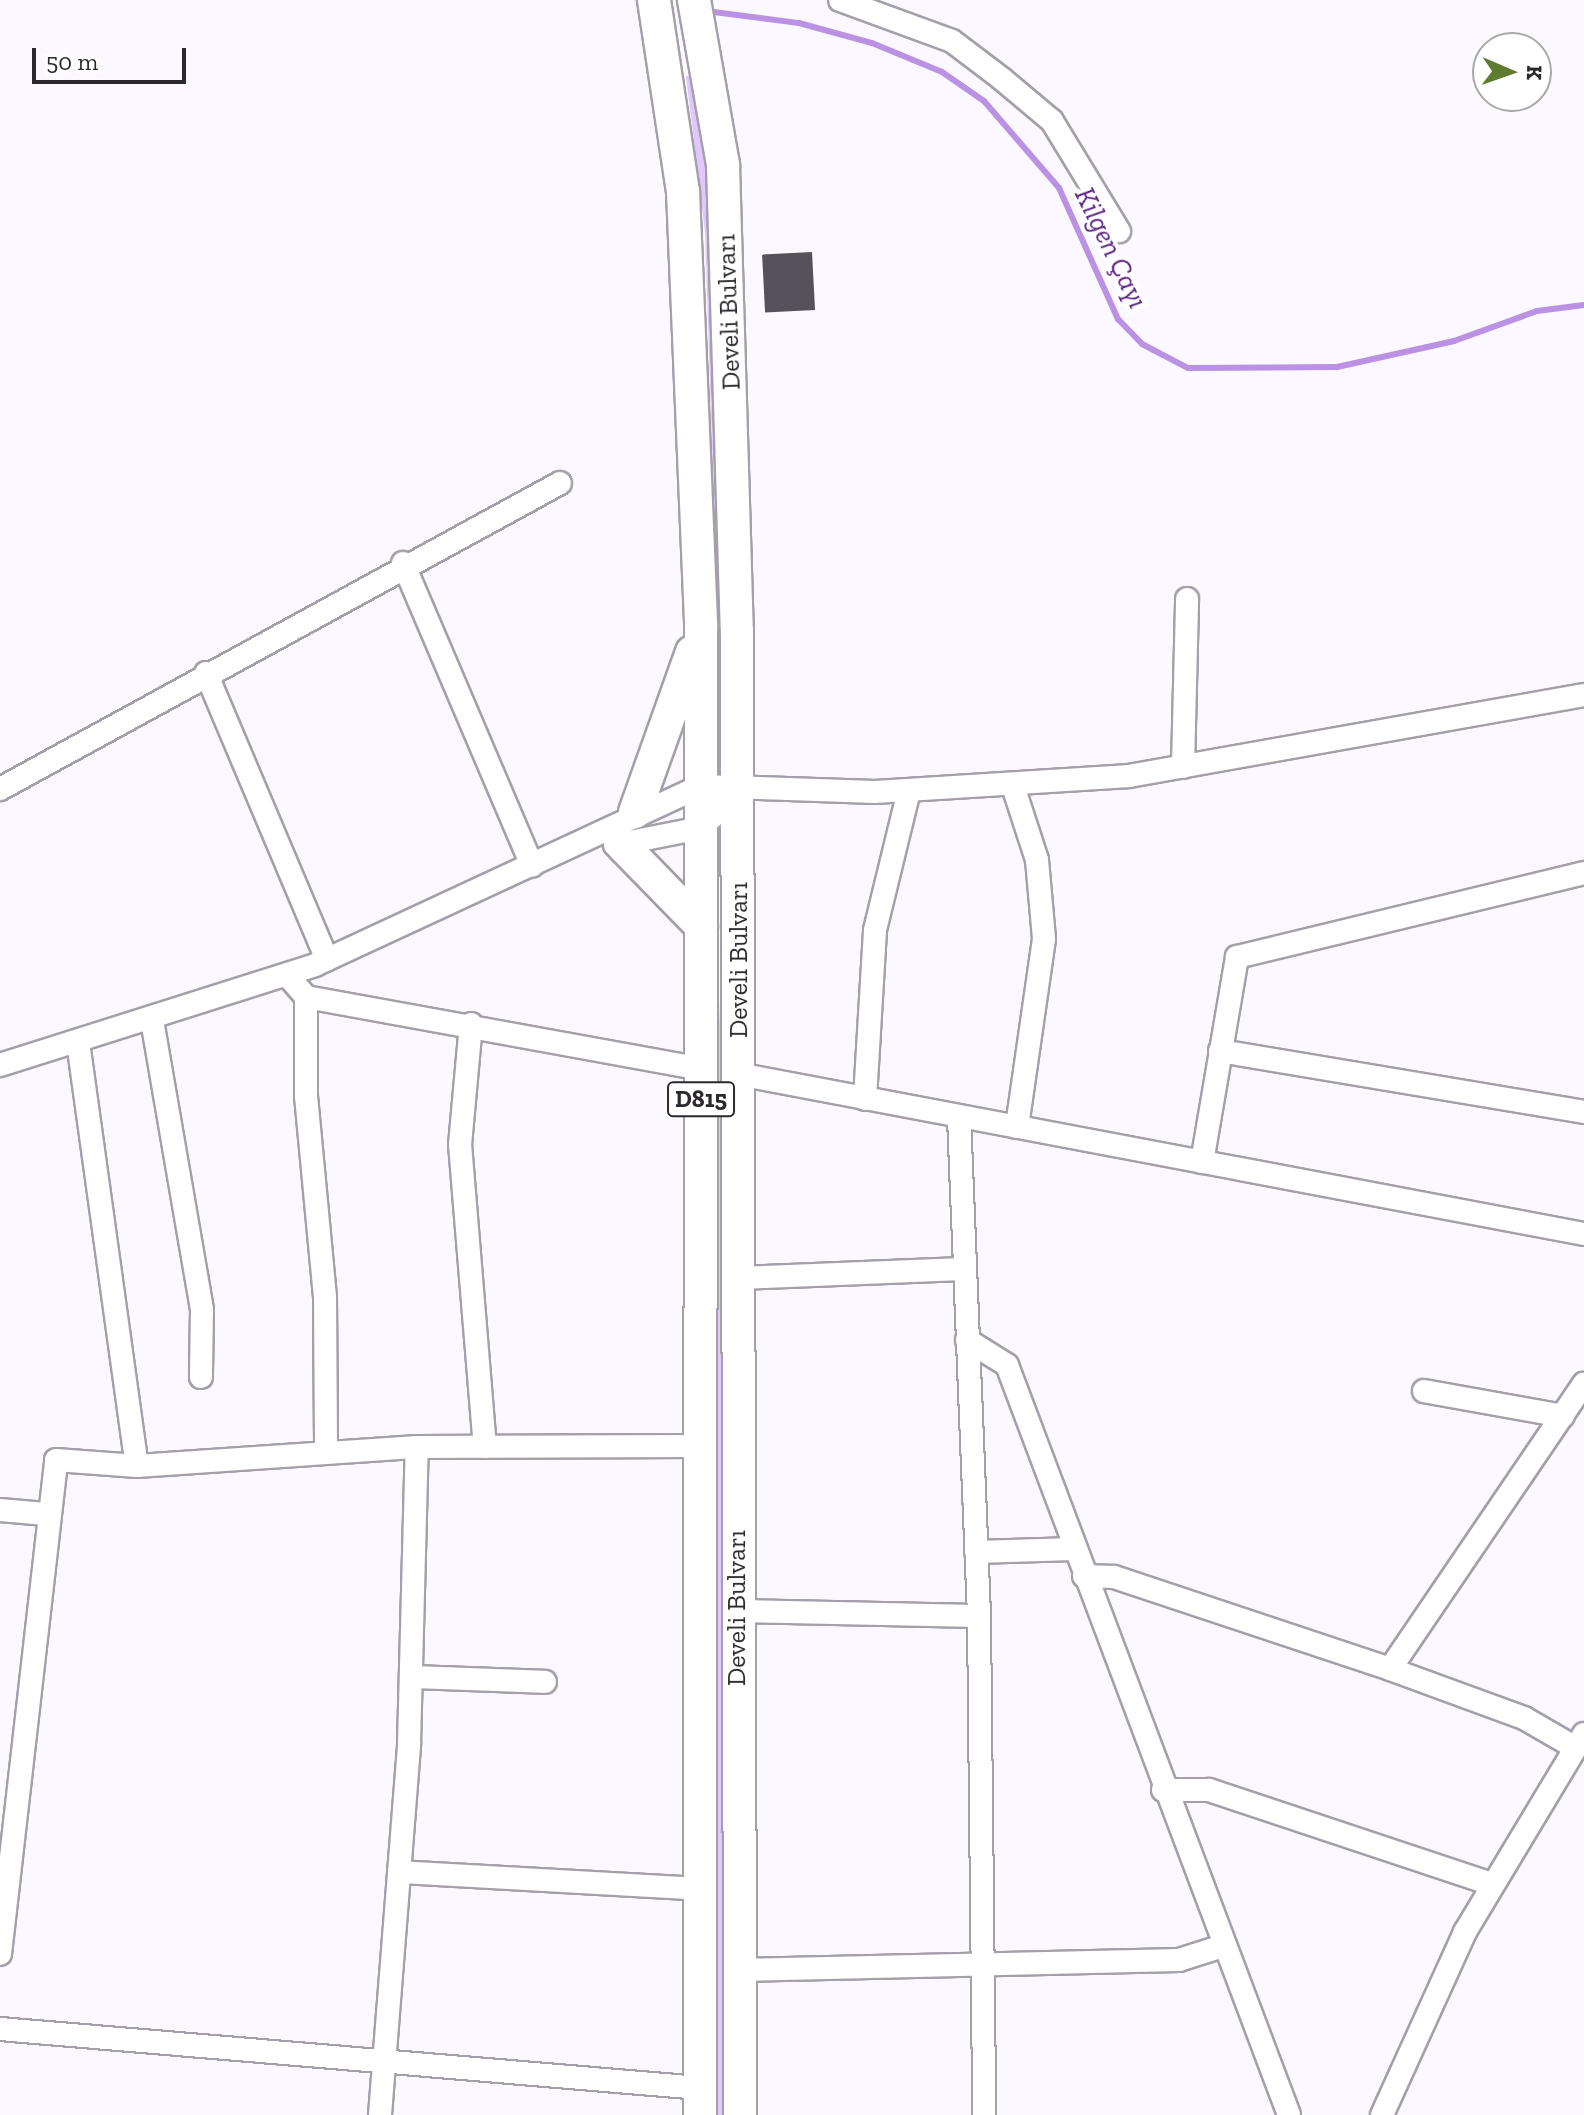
<!DOCTYPE html>
<meta charset="utf-8">
<style>
body{margin:0}
#map{position:relative;width:1584px;height:2115px;overflow:hidden;background:#fbf8ff;font-family:"Zilla Slab",serif}
div>[style]{position:absolute}
.green>*{inset:0;background:#e2c7fe}
.stream>*{height:6px;margin:-3px;padding:0 3px;transform-origin:3px;border-radius:3px;background:#bb91e4}
.building>*{inset:0;background:#56515b;transform-origin:0 0}
.roads{filter:drop-shadow(2px 0 #a49fa9) drop-shadow(-2px 0 #a49fa9) drop-shadow(0 2px #a49fa9) drop-shadow(0 -2px #a49fa9)}
.minor>*{height:22px;margin:-11px;padding:0 11px;transform-origin:11px;border-radius:11px;background:#fff}
.highway>*{height:32px;margin:-16px;padding:0 16px;transform-origin:16px;border-radius:16px;background:#fff}
span{translate:-50% -50%;white-space:nowrap;text-align:center;line-height:1.15;-webkit-text-stroke:8px #fff;paint-order:stroke}
.shield-label span{padding:2px 6px;background:#fff;border:2px solid;border-radius:6px;-webkit-text-stroke-width:0}
.shield-label{font-size:24px;color:#2b292d;font-weight:700}
.street-label{font-size:26px;color:#2b292d}
.water-label{font-size:28px;color:#5a2183;font-style:italic}
.north{position:absolute;left:1472px;top:32px;width:80px;height:80px;box-sizing:border-box;background:#fff;border:2px solid #aaa9ab;border-radius:50%;rotate:92deg;font-size:22px;font-weight:700;line-height:32px;text-align:center;color:#2b292d}
.north::after{content:'';display:block;margin:auto;width:28px;height:36px;background:#5f7b30;clip-path:polygon(50% 0,100% 100%,50% 72%,0 100%)}
.scale{position:absolute;left:32px;top:48px;width:154px;height:36px;box-sizing:border-box;border:4px solid #2b292d;border-top:0;padding-left:10px;font-size:24px;line-height:28px;white-space:nowrap;color:#2b292d;-webkit-text-stroke:6px #fff;paint-order:stroke}
</style>
<div id="map">
<div class="green">
<div style="clip-path:polygon(686px 76px,697px 76px,709px 157px,722px 477px,722px 754px,705px 232px)"></div>
<div style="clip-path:polygon(715px 893px,724px 1134px,727px 2115px,716px 2115px)"></div>
</div>
<div class="stream">
<div style="left:706px;top:11px;width:94px;rotate:7.4deg"></div>
<div style="left:799px;top:23px;width:76px;rotate:15.3deg"></div>
<div style="left:872px;top:43px;width:76px;rotate:22.5deg"></div>
<div style="left:942px;top:72px;width:51px;rotate:34.6deg"></div>
<div style="left:984px;top:101px;width:115px;rotate:49.2deg"></div>
<div style="left:1059px;top:188px;width:144px;rotate:65.8deg"></div>
<div style="left:1118px;top:319px;width:35px;rotate:46deg"></div>
<div style="left:1142px;top:344px;width:52px;rotate:27.6deg"></div>
<div style="left:1188px;top:368px;width:149px;rotate:-0.4deg"></div>
<div style="left:1337px;top:367px;width:120px;rotate:-12.5deg"></div>
<div style="left:1454px;top:341px;width:88px;rotate:-19.9deg"></div>
<div style="left:1537px;top:311px;width:47px;rotate:-7.3deg"></div>
</div>
<div class="building">
<div style="left:812px;top:252px;width:58px;height:50px;rotate:87deg"></div>
</div>
<div class="roads">
<div class="minor">
<div style="left:840px;top:0;width:119px;rotate:20.1deg"></div>
<div style="left:952px;top:41px;width:63px;rotate:37.2deg"></div>
<div style="left:1002px;top:79px;width:65px;rotate:40deg"></div>
<div style="left:1052px;top:121px;width:129px;rotate:58.7deg"></div>
<div style="left:403px;top:563px;width:329px;rotate:66.9deg"></div>
<div style="left:206px;top:673px;width:311px;rotate:67.1deg"></div>
<div style="left:1183px;top:767px;width:168px;rotate:-88.6deg"></div>
<div style="left:1013px;top:786px;width:78px;rotate:72deg"></div>
<div style="left:1037px;top:860px;width:79px;rotate:84.9deg"></div>
<div style="left:1044px;top:939px;width:190px;rotate:98.2deg"></div>
<div style="left:0;top:789px;width:638px;rotate:-28.65deg"></div>
<div style="left:615px;top:845px;width:87px;rotate:-11.3deg"></div>
<div style="left:700px;top:828px;width:52px;rotate:-41.9deg"></div>
<div style="left:287px;top:975px;width:29px;rotate:49deg"></div>
<div style="left:306px;top:997px;width:99px;rotate:90deg"></div>
<div style="left:306px;top:1096px;width:202px;rotate:84.6deg"></div>
<div style="left:325px;top:1297px;width:156px;rotate:89.6deg"></div>
<div style="left:306px;top:997px;width:402px;rotate:10.3deg"></div>
<div style="left:152px;top:1020px;width:294px;rotate:80.2deg"></div>
<div style="left:202px;top:1310px;width:67px;rotate:90.9deg"></div>
<div style="left:471px;top:1024px;width:121px;rotate:95.2deg"></div>
<div style="left:460px;top:1144px;width:304px;rotate:85.3deg"></div>
<div style="left:78px;top:1042px;width:428px;rotate:82.1deg"></div>
<div style="left:1220px;top:1051px;width:369px;rotate:9.5deg"></div>
<div style="left:0;top:1065px;width:330px;rotate:-17.6deg"></div>
<div style="left:315px;top:965px;width:425px;rotate:-24.9deg"></div>
<div style="left:701px;top:786px;width:174px;rotate:2deg"></div>
<div style="left:875px;top:792px;width:255px;rotate:-3.6deg"></div>
<div style="left:1129px;top:776px;width:462px;rotate:-10.1deg"></div>
<div style="left:738px;top:1074px;width:861px;rotate:10.71deg"></div>
<div style="left:865px;top:1099px;width:169px;rotate:-86.6deg"></div>
<div style="left:875px;top:930px;width:143px;rotate:-76.3deg"></div>
<div style="left:959px;top:1117px;width:499px;rotate:87.7deg"></div>
<div style="left:979px;top:1616px;width:499px;rotate:89.4deg"></div>
<div style="left:1202px;top:1162px;width:208px;rotate:-80.3deg"></div>
<div style="left:1237px;top:957px;width:357px;rotate:-13.6deg"></div>
<div style="left:738px;top:1278px;width:226px;rotate:-2.3deg"></div>
<div style="left:967px;top:1340px;width:47px;rotate:32deg"></div>
<div style="left:1007px;top:1365px;width:801px;rotate:69.39deg"></div>
<div style="left:1424px;top:1391px;width:141px;rotate:10.2deg"></div>
<div style="left:0;top:1510px;width:46px;rotate:5deg"></div>
<div style="left:976px;top:1552px;width:98px;rotate:-1.8deg"></div>
<div style="left:1084px;top:1576px;width:30px;rotate:2deg"></div>
<div style="left:1114px;top:1577px;width:291px;rotate:18.4deg"></div>
<div style="left:1390px;top:1669px;width:143px;rotate:20.1deg"></div>
<div style="left:1524px;top:1718px;width:58px;rotate:30.1deg"></div>
<div style="left:737px;top:1611px;width:242px;rotate:1.2deg"></div>
<div style="left:1390px;top:1669px;width:345px;rotate:-55.8deg"></div>
<div style="left:411px;top:1677px;width:134px;rotate:2.1deg"></div>
<div style="left:1163px;top:1790px;width:46px"></div>
<div style="left:1209px;top:1790px;width:297px;rotate:18.4deg"></div>
<div style="left:399px;top:1872px;width:300px;rotate:3.2deg"></div>
<div style="left:0;top:1954px;width:497px;rotate:-83.5deg"></div>
<div style="left:56px;top:1460px;width:81px;rotate:4.2deg"></div>
<div style="left:137px;top:1466px;width:281px;rotate:-3.9deg"></div>
<div style="left:417px;top:1447px;width:280px;rotate:-0.2deg"></div>
<div style="left:740px;top:1970px;width:439px;rotate:-1.3deg"></div>
<div style="left:1179px;top:1960px;width:46px;rotate:-17.7deg"></div>
<div style="left:0;top:2029px;width:702px;rotate:4.82deg"></div>
<div style="left:380px;top:2115px;width:372px;rotate:-85.5deg"></div>
<div style="left:409px;top:1744px;width:297px;rotate:-88.5deg"></div>
<div style="left:1382px;top:2115px;width:201px;rotate:-65.6deg"></div>
<div style="left:1465px;top:1932px;width:231px;rotate:-59deg"></div>
</div>
<div class="highway">
<div style="left:654px;top:0;width:194px;rotate:81.4deg"></div>
<div style="left:683px;top:192px;width:434px;rotate:87.6deg"></div>
<div style="left:701px;top:626px;width:1489px;rotate:90.04deg"></div>
<div style="left:694px;top:0;width:168px;rotate:80deg"></div>
<div style="left:723px;top:165px;width:466px;rotate:88.3deg"></div>
<div style="left:737px;top:631px;width:1484px;rotate:89.88deg"></div>
<div style="left:635px;top:812px;width:170px;rotate:-70.4deg"></div>
<div style="left:623px;top:846px;width:112px;rotate:45.7deg"></div>
</div>
</div>
<div class="shield-label">
<span style="left:701px;top:1099px">D815</span>
</div>
<div class="street-label">
<span style="left:729px;top:312px;rotate:-92deg">Develi Bulvarı</span>
<span style="left:739px;top:960px;rotate:-90deg">Develi Bulvarı</span>
<span style="left:737px;top:1608px;rotate:-90deg">Develi Bulvarı</span>
</div>
<div class="water-label">
<span style="left:1111px;top:248px;rotate:64deg">Kilgen Çayı</span>
</div>
<div class="north">K</div>
<div class="scale">50 m</div>
</div>
